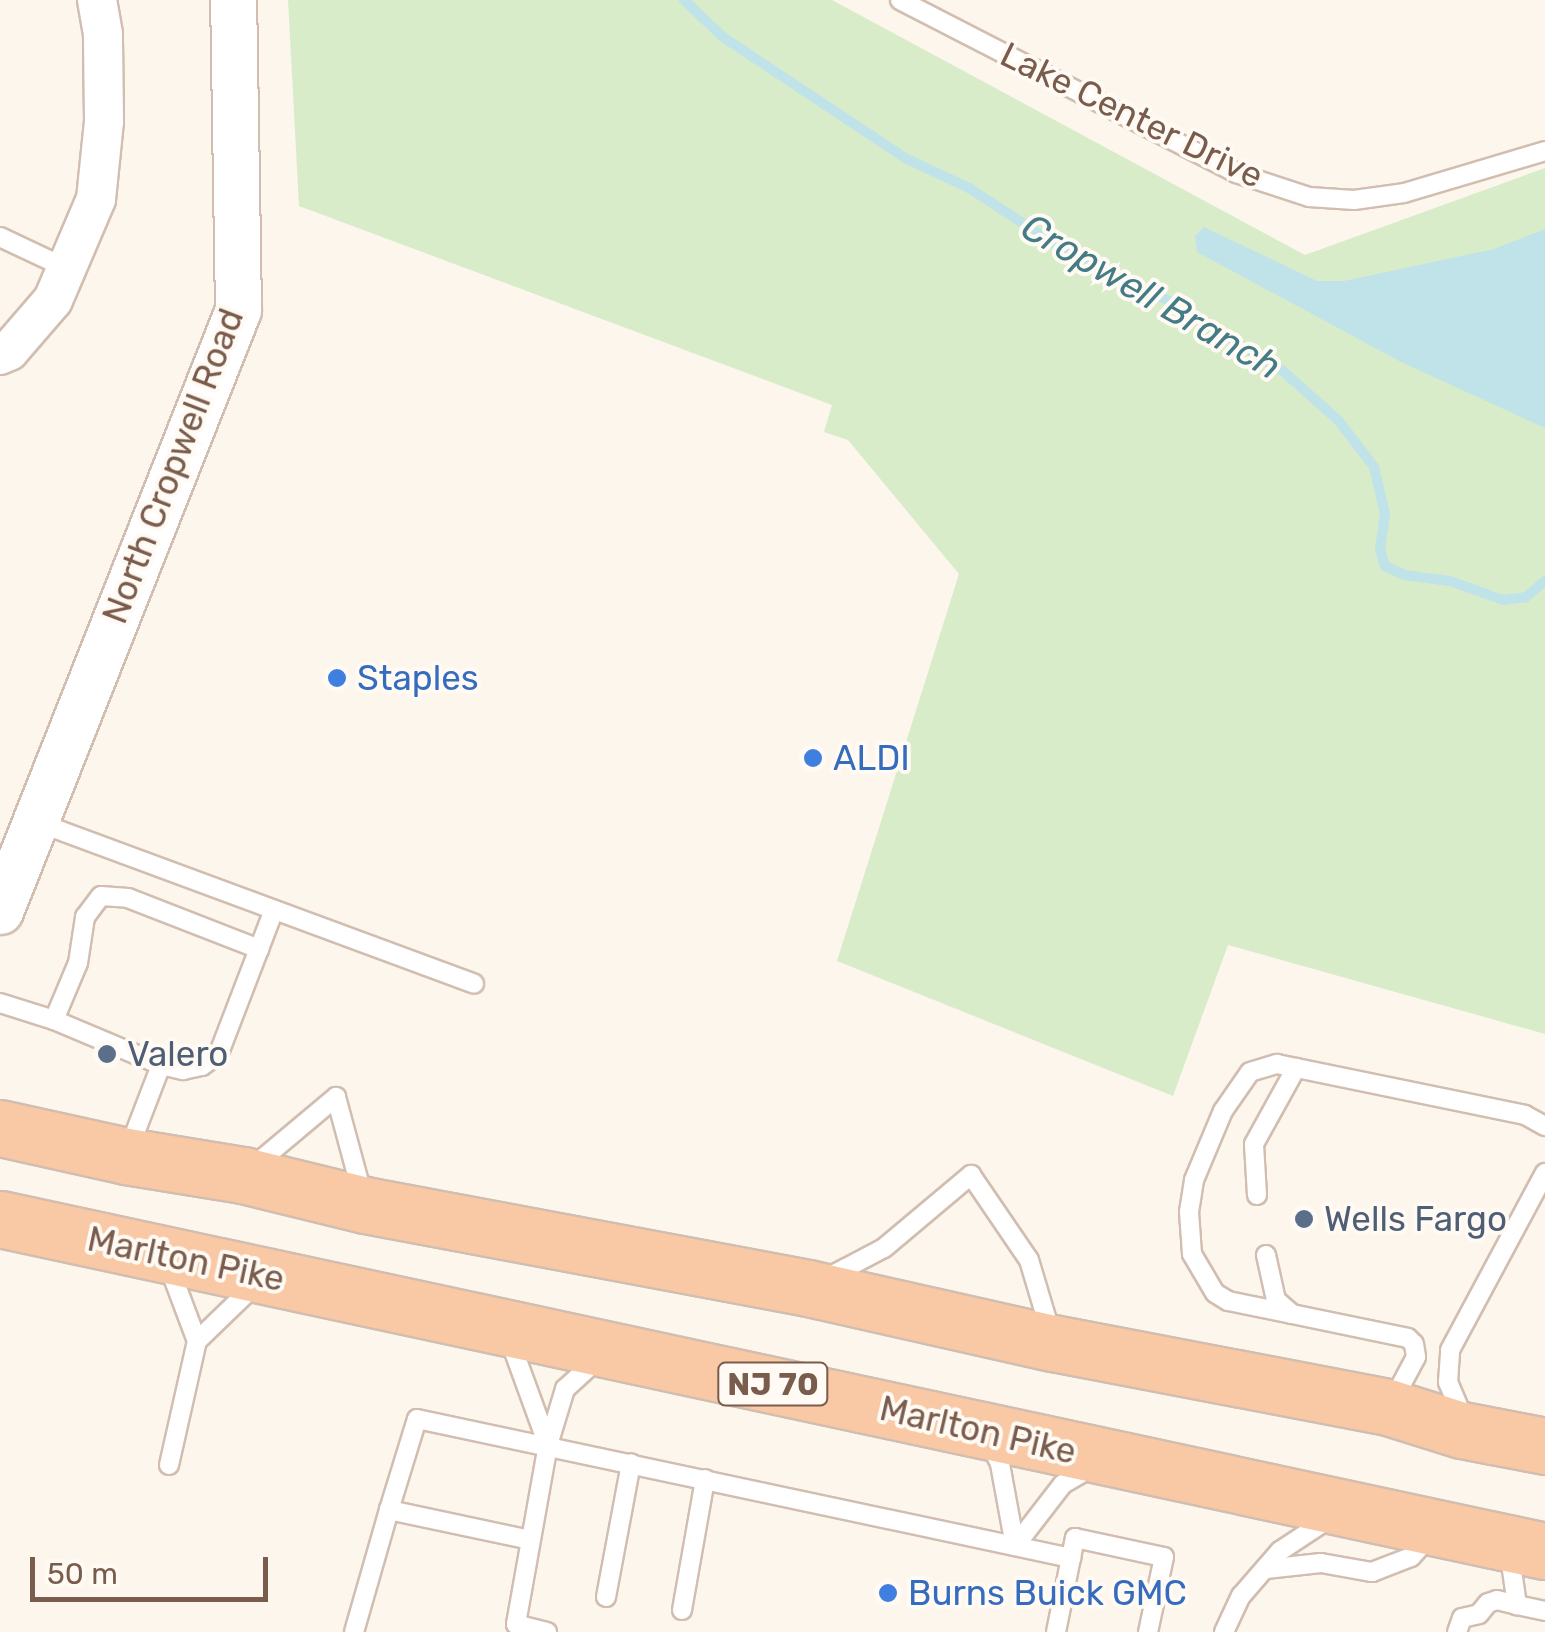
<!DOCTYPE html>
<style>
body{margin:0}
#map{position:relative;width:1545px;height:1632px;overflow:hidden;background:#fdf6ec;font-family:Rubik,sans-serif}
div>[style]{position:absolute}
.green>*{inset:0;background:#d8ecc9}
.water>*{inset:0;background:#bfe3e8}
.stream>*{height:10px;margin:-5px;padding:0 5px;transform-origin:5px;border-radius:5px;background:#bfe3e8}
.roads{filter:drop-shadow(2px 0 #d1beb0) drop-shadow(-2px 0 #d1beb0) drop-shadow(0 2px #d1beb0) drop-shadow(0 -2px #d1beb0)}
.service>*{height:18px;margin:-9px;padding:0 9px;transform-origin:9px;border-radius:9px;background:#fff}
.minor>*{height:38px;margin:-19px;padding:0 19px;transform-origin:19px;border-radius:19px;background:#fff}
.tertiary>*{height:45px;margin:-22.5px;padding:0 22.5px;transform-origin:22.5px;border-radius:22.5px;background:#fff}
.trunk>*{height:55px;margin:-27.5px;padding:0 27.5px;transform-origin:27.5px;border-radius:27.5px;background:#f9c8a4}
.dots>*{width:28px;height:28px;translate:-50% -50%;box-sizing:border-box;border:5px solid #fffaf3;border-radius:50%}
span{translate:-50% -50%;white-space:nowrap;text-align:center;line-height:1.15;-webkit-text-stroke:8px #fffaf3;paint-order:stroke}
.shield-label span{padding:2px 8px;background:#fffaf3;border:2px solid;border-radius:8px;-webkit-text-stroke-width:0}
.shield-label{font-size:32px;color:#7a5c4d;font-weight:700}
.street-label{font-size:35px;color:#7a5c4d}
.shop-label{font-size:35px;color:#366cbe}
.left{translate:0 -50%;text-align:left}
.service-label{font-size:35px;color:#4e5e75}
.water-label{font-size:38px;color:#437c86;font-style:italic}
.scale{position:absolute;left:30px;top:1557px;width:238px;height:45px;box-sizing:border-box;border:5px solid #7a5c4d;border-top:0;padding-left:12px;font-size:30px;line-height:35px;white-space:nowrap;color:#7a5c4d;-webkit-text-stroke:8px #fffaf3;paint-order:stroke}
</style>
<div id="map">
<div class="green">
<div style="clip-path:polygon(288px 0,832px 0,1305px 255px,1545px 168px,1545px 1034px,1228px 945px,1173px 1096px,837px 961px,959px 574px,848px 440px,824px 432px,832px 405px,299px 206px)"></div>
</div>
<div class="water">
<div style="clip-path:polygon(1204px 227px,1317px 281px,1344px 281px,1494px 249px,1545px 229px,1545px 428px,1401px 362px,1197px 252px,1195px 236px)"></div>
</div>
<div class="stream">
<div style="left:684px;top:0;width:54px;rotate:43.5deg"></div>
<div style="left:723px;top:37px;width:219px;rotate:33.6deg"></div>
<div style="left:905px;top:158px;width:71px;rotate:25.1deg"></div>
<div style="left:969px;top:188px;width:155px;rotate:33.2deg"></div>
<div style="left:1099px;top:273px;width:76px;rotate:21.5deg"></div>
<div style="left:1170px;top:301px;width:134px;rotate:31.9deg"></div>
<div style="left:1284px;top:372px;width:74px;rotate:41.7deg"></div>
<div style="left:1339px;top:421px;width:58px;rotate:52.7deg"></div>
<div style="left:1374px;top:467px;width:48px;rotate:76.8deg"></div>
<div style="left:1385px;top:514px;width:35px;rotate:98deg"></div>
<div style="left:1380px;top:549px;width:18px;rotate:74deg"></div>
<div style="left:1385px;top:566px;width:21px;rotate:25deg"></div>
<div style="left:1404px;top:575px;width:46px;rotate:7.4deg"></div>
<div style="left:1450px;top:581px;width:56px;rotate:19.7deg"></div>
<div style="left:1503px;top:600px;width:23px;rotate:-7deg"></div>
<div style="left:1526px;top:597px;width:25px;rotate:-40deg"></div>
</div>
<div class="roads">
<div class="service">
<div style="left:900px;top:0;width:378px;rotate:27.2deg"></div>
<div style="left:1236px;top:173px;width:77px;rotate:18.2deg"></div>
<div style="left:1309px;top:197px;width:45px;rotate:3.8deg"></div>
<div style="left:1354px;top:200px;width:50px;rotate:-8deg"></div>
<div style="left:1404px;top:193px;width:147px;rotate:-16.6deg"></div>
<div style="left:0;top:237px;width:73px;rotate:25.2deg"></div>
<div style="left:37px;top:822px;width:466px;rotate:20.3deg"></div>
<div style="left:0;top:1003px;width:57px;rotate:17.5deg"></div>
<div style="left:54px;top:1020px;width:116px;rotate:22.8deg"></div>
<div style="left:161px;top:1065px;width:23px;rotate:13deg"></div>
<div style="left:183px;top:1070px;width:19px;rotate:-12deg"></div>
<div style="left:202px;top:1066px;width:21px;rotate:-37deg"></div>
<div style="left:219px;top:1053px;width:153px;rotate:-69deg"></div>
<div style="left:54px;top:1020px;width:62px;rotate:-67.2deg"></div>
<div style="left:78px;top:963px;width:47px;rotate:-81.3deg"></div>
<div style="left:85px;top:917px;width:26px;rotate:-53deg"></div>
<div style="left:101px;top:896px;width:27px;rotate:4deg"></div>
<div style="left:128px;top:898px;width:141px;rotate:21.3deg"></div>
<div style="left:128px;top:1151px;width:92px;rotate:-69deg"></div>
<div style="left:255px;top:1165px;width:106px;rotate:-40deg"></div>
<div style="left:336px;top:1097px;width:104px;rotate:74.9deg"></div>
<div style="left:1257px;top:1195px;width:51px;rotate:-93.4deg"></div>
<div style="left:1254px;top:1144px;width:87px;rotate:-61.1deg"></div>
<div style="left:1266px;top:1255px;width:46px;rotate:77.5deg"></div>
<div style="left:1276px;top:1300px;width:21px;rotate:41deg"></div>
<div style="left:1292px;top:1314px;width:118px;rotate:11.7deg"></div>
<div style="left:1408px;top:1338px;width:8px;rotate:45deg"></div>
<div style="left:1414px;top:1344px;width:13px;rotate:81deg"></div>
<div style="left:1416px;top:1357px;width:51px;rotate:118.1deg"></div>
<div style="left:168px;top:1264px;width:82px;rotate:69.4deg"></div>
<div style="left:197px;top:1341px;width:82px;rotate:-44deg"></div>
<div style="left:827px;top:1278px;width:64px;rotate:-27.8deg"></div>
<div style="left:884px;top:1248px;width:114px;rotate:-40deg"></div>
<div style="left:971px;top:1175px;width:103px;rotate:55.7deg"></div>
<div style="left:1029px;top:1260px;width:77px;rotate:73.4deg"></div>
<div style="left:1292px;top:1314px;width:65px;rotate:-168.5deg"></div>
<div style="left:1228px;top:1301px;width:15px;rotate:-148deg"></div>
<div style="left:1215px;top:1293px;width:45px;rotate:-120.5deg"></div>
<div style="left:1192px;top:1254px;width:42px;rotate:-94.1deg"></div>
<div style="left:1189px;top:1212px;width:32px;rotate:-81deg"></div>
<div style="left:1194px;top:1180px;width:75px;rotate:-67.2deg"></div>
<div style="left:1223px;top:1111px;width:47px;rotate:-55.3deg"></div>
<div style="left:1250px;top:1072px;width:28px;rotate:-17deg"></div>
<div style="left:1277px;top:1064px;width:253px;rotate:11.6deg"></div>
<div style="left:1525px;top:1115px;width:23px;rotate:29deg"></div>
<div style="left:509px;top:1338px;width:114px;rotate:70deg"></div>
<div style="left:1462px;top:1415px;width:36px;rotate:-113deg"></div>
<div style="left:1448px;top:1382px;width:32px;rotate:-86deg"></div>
<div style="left:1450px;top:1350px;width:201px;rotate:-61.8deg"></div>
<div style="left:989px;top:1442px;width:25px;rotate:63deg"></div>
<div style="left:1000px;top:1464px;width:83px;rotate:79.6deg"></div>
<div style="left:169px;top:1465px;width:127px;rotate:-77.3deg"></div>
<div style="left:389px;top:1510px;width:95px;rotate:-72.9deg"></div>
<div style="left:417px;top:1419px;width:669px;rotate:12deg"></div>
<div style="left:1015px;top:1546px;width:78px;rotate:-52.3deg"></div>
<div style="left:1063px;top:1484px;width:36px;rotate:-30deg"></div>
<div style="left:1509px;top:1549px;width:57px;rotate:81.9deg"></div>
<div style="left:1517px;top:1605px;width:29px;rotate:12deg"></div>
<div style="left:1266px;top:1569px;width:55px;rotate:-6.2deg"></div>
<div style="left:1321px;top:1563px;width:52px;rotate:10deg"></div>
<div style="left:1372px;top:1572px;width:42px;rotate:-21deg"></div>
<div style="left:1411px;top:1557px;width:30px;rotate:-48deg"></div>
<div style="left:606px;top:1597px;width:136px;rotate:-79.4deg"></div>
<div style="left:682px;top:1610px;width:133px;rotate:-80deg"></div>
<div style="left:354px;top:1632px;width:127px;rotate:-74deg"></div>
<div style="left:389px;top:1510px;width:144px;rotate:12deg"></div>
<div style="left:547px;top:1632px;width:32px;rotate:-166deg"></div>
<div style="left:516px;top:1624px;width:182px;rotate:-79.9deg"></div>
<div style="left:548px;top:1445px;width:59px;rotate:-73.1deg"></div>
<div style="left:565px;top:1389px;width:46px;rotate:-42.4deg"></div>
<div style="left:1056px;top:1632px;width:96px;rotate:-78.6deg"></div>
<div style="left:1075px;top:1538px;width:91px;rotate:12.1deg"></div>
<div style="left:1164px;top:1557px;width:77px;rotate:102deg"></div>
<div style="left:1224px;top:1632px;width:40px;rotate:-65deg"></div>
<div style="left:1241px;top:1596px;width:60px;rotate:-49.1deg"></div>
<div style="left:1280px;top:1551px;width:60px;rotate:-33.4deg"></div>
<div style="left:1457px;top:1632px;width:15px;rotate:-70deg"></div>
<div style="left:1462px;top:1618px;width:17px;rotate:-13deg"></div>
<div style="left:1479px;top:1614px;width:14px;rotate:-51deg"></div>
<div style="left:1488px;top:1603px;width:9px;rotate:-18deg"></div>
<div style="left:1497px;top:1600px;width:21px;rotate:14deg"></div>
</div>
<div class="minor">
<div style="left:0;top:355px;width:10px;rotate:-24deg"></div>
<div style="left:9px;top:351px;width:67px;rotate:-49.2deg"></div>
<div style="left:53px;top:300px;width:110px;rotate:-66.9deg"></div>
<div style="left:96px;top:199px;width:78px;rotate:-84.1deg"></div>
<div style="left:104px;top:121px;width:87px;rotate:-90.7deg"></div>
<div style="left:103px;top:34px;width:35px;rotate:-100deg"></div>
</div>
<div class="tertiary">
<div style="left:0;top:911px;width:646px;rotate:-68.4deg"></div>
<div style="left:238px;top:310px;width:310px;rotate:-90.9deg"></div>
</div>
<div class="trunk">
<div style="left:0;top:1128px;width:129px;rotate:12.5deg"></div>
<div style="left:126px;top:1156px;width:119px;rotate:9.2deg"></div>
<div style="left:243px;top:1175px;width:126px;rotate:13.8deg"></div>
<div style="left:365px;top:1205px;width:451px;rotate:10.6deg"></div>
<div style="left:808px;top:1288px;width:251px;rotate:12.7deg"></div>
<div style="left:1053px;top:1343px;width:341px;rotate:10.8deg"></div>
<div style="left:1388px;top:1407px;width:77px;rotate:17.3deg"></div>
<div style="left:1462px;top:1430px;width:85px;rotate:10.9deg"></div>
<div style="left:0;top:1219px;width:1580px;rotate:12.13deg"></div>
</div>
</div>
<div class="dots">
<div style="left:337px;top:678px;background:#3f7fe0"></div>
<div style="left:813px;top:758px;background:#3f7fe0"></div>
<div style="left:107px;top:1054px;background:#5c6f8a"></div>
<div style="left:1304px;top:1219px;background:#5c6f8a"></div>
<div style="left:888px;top:1593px;background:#3f7fe0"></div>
</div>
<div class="shield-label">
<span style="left:773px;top:1384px">NJ 70</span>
</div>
<div class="street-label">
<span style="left:1132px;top:115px;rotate:26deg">Lake Center Drive</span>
<span style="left:173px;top:466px;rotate:-69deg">North Cropwell Road</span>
<span style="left:186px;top:1259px;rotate:12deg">Marlton Pike</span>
<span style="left:978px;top:1430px;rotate:13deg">Marlton Pike</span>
</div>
<div class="shop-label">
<span class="left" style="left:357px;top:678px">Staples</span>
<span class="left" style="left:833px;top:758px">ALDI</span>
<span class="left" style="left:908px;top:1593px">Burns Buick GMC</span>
</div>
<div class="service-label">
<span class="left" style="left:127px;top:1054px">Valero</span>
<span class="left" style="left:1324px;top:1219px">Wells Fargo</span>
</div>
<div class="water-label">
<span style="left:1151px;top:297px;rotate:30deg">Cropwell Branch</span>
</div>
<div class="scale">50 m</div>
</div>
